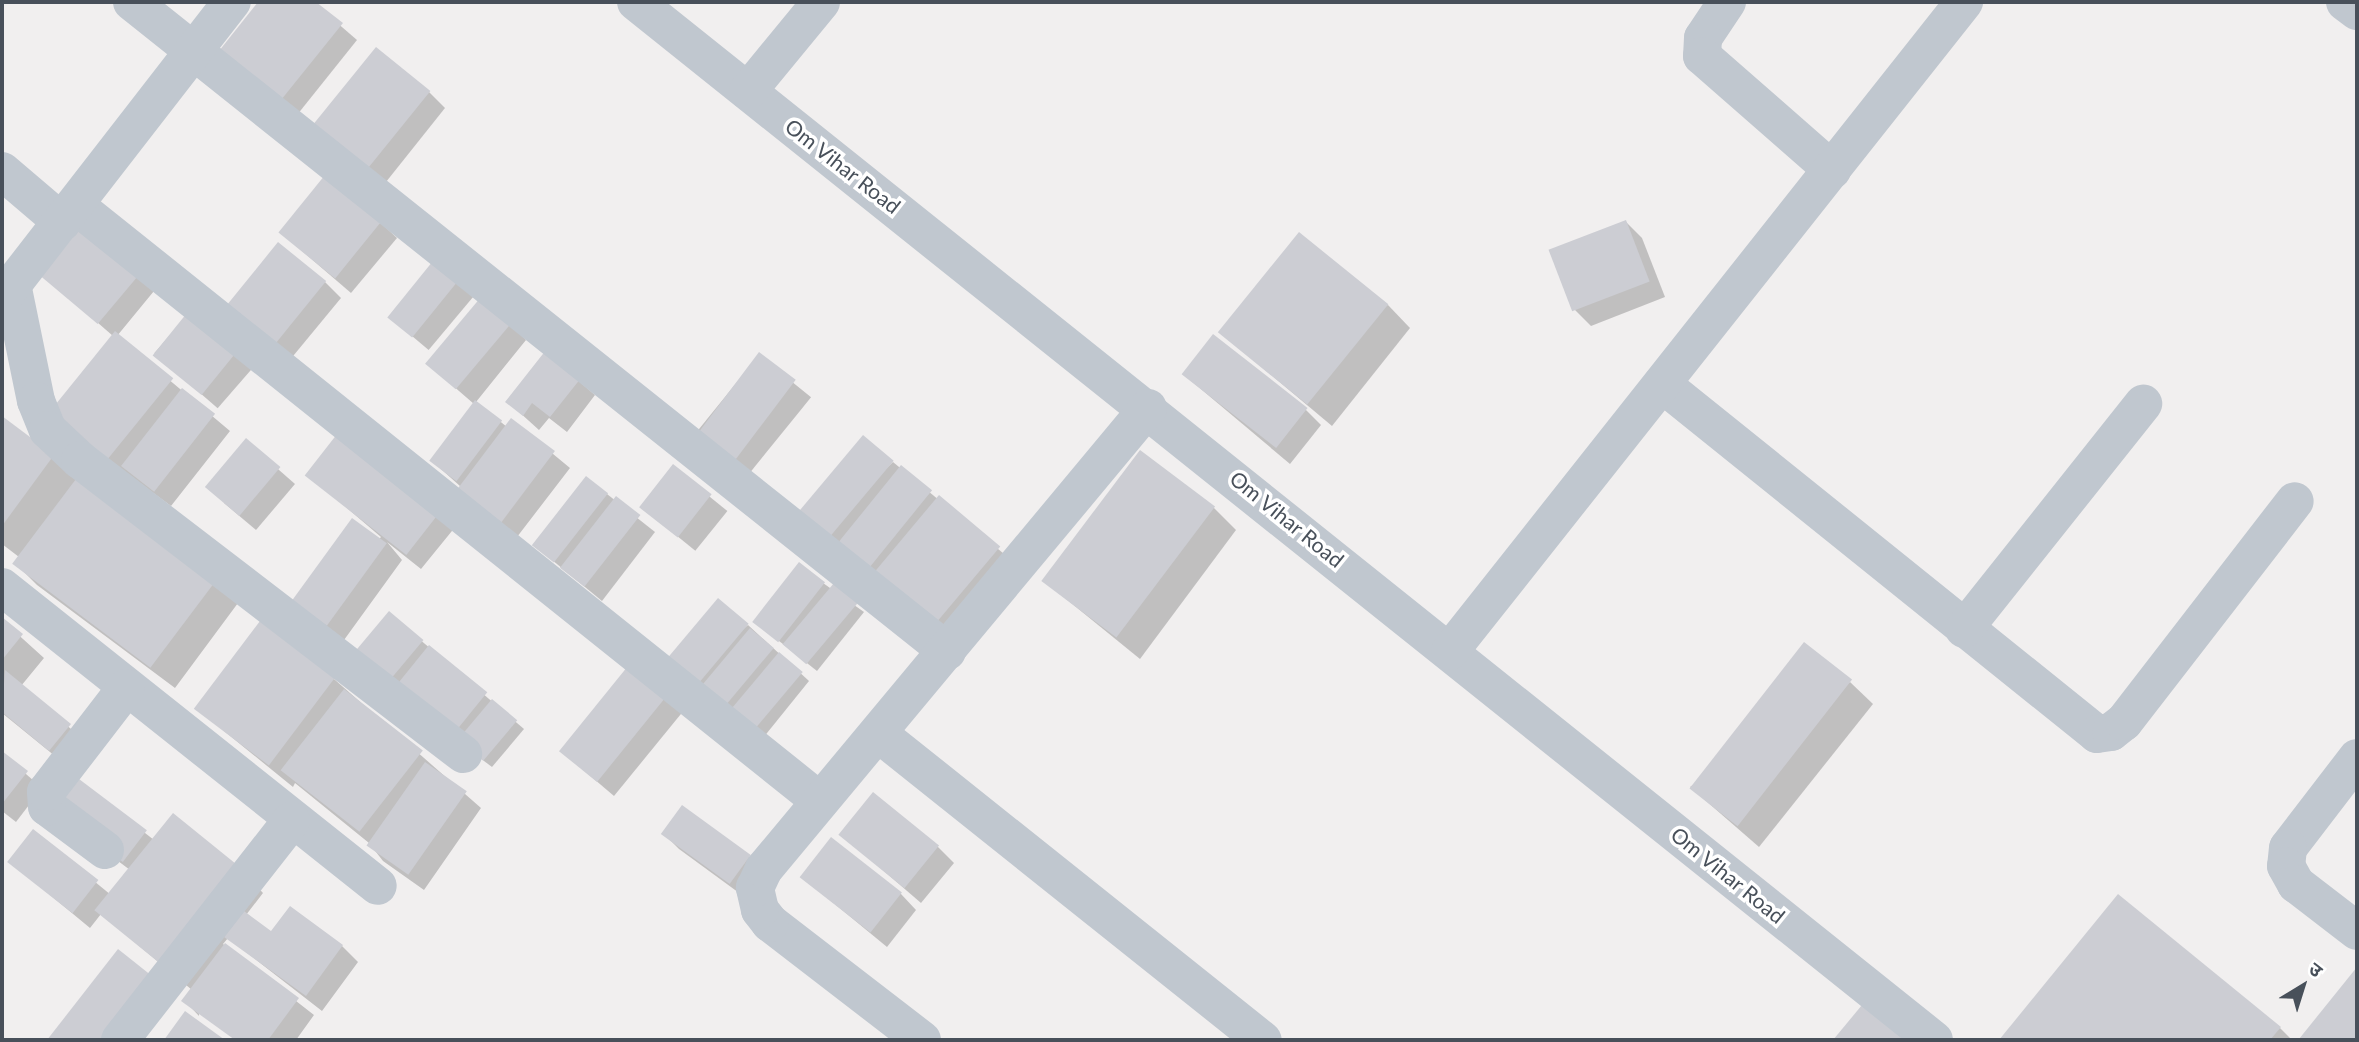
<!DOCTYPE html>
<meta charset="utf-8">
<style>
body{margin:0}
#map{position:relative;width:2359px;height:1042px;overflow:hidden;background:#f1efef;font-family:Lato,"Noto Sans Devanagari",sans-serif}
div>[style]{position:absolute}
.shadow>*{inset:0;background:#0003;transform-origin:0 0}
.building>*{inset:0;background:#cccdd3;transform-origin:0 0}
.street>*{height:38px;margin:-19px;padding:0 19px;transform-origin:19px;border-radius:19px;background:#c0c7cf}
span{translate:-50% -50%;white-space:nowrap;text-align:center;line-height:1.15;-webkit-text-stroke:7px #fff;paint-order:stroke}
.street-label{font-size:21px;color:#48505a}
.frame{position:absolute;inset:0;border:4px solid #48505a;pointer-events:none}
.north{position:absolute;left:2268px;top:951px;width:70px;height:70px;-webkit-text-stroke:5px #fff;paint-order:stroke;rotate:38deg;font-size:19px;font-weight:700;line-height:28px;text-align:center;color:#48505a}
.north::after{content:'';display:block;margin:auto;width:24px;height:32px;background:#48505a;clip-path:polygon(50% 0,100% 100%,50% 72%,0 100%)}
</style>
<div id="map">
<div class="shadow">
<div style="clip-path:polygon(260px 2px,313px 2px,357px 40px,293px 120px,217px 56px)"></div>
<div style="clip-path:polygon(429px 92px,445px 108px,382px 187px,329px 144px)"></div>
<div style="clip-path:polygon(1626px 222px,1642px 238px,1665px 297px,1591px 326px,1575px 310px,1551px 251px)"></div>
<div style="clip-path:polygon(381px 223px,397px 238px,351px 293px,280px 232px)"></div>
<div style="clip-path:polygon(82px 228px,154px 291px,117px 336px,230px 431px,171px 506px,69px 431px,113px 336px,43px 275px)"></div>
<div style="left:437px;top:259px;width:52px;height:75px;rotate:40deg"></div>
<div style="clip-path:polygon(325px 282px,341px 298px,289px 361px,243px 322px)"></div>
<div style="clip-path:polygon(1388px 305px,1410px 328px,1332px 426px,1221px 333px)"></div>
<div style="left:191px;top:311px;width:84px;height:56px;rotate:41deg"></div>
<div style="clip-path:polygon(511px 324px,526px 340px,476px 402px,507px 427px,512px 420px,570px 468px,517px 537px,432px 461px,474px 404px,429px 365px)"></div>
<div style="clip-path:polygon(546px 353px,595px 395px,567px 432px,549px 418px,539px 430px,508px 402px)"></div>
<div style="left:759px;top:355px;width:67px;height:102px;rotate:39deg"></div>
<div style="clip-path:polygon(1183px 374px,1305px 409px,1321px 425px,1290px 464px)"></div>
<div style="clip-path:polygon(2px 418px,238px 603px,175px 688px,37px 585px,15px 563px,19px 557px,2px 544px)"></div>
<div style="clip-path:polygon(341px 431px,456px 526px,421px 569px,387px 542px,402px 560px,344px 640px,310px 616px,381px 537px,307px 474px)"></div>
<div style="clip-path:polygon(246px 441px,295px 484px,256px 530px,224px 503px)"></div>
<div style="clip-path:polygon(893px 462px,1015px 563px,951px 639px,812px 538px)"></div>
<div style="left:673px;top:467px;width:70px;height:51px;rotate:39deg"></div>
<div style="clip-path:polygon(607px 494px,655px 532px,602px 601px,535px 546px)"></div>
<div style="clip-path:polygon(1213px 507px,1236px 530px,1140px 659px,1044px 581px)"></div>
<div style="clip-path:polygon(823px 583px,864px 612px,817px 671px,755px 622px)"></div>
<div style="clip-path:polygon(389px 613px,524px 729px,492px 767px,368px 674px)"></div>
<div style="clip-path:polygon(2px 620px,44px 658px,21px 686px,85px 741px,66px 765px,2px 713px)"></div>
<div style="clip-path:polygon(748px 625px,809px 681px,763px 738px,682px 679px)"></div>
<div style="clip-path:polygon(334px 679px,481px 808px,424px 890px,383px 861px,369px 843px,295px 783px,293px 787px,197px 709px)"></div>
<div style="clip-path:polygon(1850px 682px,1873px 704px,1759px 847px,1690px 787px)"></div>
<div style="clip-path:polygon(669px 693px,685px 709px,614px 796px,561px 751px)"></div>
<div style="clip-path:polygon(2px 753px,42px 788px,16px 822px,2px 811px)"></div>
<div style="clip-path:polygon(76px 779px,154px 840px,241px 870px,263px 893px,246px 915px,271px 934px,342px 946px,358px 962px,322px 1011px,228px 938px,223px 944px,314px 1015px,296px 1040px,238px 1040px,199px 1011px,199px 1016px,184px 1000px,192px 990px,101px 914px,90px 928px,9px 861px,33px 831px,111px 895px,130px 870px,69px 824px)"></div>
<div style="clip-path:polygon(663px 833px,750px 857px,746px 898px,679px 849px)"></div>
<div style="clip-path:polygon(841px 834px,938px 847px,954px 863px,921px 903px)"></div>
<div style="clip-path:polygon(802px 877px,901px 894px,916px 910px,887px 947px)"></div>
<div style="clip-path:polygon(2118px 897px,2280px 1028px,2292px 1040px,2002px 1040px)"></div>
<div style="clip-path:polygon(2357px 970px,2357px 1040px,2303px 1040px,2301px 1039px)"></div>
</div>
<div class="building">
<div style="clip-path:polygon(258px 2px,316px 2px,343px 23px,277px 105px,215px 56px)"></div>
<div style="left:376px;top:47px;width:70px;height:105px;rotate:39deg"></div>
<div style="left:325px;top:175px;width:73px;height:74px;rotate:39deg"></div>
<div style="left:1626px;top:220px;width:66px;height:83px;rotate:69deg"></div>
<div style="left:82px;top:226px;width:75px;height:65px;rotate:40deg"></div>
<div style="left:1299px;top:232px;width:115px;height:129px;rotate:39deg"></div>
<div style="left:278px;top:242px;width:62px;height:84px;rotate:39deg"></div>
<div style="left:437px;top:256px;width:32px;height:79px;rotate:39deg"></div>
<div style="left:481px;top:297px;width:40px;height:87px;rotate:40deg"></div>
<div style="left:191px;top:308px;width:63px;height:61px;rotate:39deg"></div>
<div style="left:115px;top:331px;width:75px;height:106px;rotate:39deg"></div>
<div style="left:1213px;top:334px;width:120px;height:51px;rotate:38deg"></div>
<div style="clip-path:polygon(546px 350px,581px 378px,550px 417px,532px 403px,523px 416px,505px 402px)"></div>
<div style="left:759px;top:352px;width:46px;height:106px;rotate:37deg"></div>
<div style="left:182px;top:388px;width:42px;height:99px;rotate:38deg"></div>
<div style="left:475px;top:400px;width:34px;height:76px;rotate:37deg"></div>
<div style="clip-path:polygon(2px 416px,54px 455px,2px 526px)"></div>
<div style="left:511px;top:418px;width:55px;height:89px;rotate:37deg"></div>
<div style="left:341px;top:429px;width:129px;height:59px;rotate:38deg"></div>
<div style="left:863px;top:435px;width:40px;height:112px;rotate:40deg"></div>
<div style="left:246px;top:438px;width:45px;height:64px;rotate:40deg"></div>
<div style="left:1140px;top:450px;width:94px;height:164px;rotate:37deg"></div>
<div style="left:673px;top:464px;width:49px;height:55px;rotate:38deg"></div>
<div style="left:901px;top:465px;width:40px;height:113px;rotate:39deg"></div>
<div style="left:79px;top:475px;width:173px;height:111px;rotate:37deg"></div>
<div style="left:586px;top:476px;width:28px;height:88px;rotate:38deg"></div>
<div style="left:939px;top:495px;width:80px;height:102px;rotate:40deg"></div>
<div style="left:616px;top:496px;width:31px;height:91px;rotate:38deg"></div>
<div style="left:352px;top:518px;width:43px;height:102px;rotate:36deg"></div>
<div style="left:799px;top:562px;width:33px;height:76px;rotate:38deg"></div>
<div style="left:834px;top:583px;width:31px;height:80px;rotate:40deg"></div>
<div style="left:718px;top:598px;width:40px;height:85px;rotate:40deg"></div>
<div style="left:389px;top:611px;width:45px;height:62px;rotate:40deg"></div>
<div style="clip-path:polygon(2px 617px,23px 634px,2px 660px)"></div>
<div style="left:260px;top:621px;width:94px;height:110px;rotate:37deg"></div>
<div style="left:750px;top:628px;width:31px;height:79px;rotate:40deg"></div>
<div style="left:1804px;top:642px;width:61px;height:186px;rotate:38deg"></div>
<div style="left:429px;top:645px;width:75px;height:57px;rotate:39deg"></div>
<div style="left:779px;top:652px;width:31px;height:77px;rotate:40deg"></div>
<div style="left:632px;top:661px;width:49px;height:116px;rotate:39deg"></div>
<div style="clip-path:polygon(5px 670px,71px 724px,49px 751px,2px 712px)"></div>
<div style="left:344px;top:689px;width:100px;height:103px;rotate:38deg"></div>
<div style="left:492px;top:699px;width:33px;height:53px;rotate:40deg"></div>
<div style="clip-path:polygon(2px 751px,28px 771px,2px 804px)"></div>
<div style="left:425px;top:762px;width:51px;height:102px;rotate:35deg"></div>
<div style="left:75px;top:776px;width:90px;height:40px;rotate:37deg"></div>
<div style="left:873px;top:792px;width:85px;height:55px;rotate:39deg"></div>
<div style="left:682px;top:805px;width:85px;height:36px;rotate:36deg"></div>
<div style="left:173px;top:813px;width:89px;height:125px;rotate:39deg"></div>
<div style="left:33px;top:829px;width:83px;height:42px;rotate:38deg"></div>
<div style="left:831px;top:837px;width:90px;height:51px;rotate:38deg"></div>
<div style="clip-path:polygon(2118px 894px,2281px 1027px,2270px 1040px,1999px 1040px)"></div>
<div style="clip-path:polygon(290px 906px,343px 945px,306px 996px,224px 937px,244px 911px,271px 931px)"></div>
<div style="clip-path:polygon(225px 943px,299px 998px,268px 1040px,235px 1040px,181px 1001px)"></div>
<div style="clip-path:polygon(118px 949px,157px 980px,110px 1040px,47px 1040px)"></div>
<div style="clip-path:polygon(2357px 967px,2357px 1040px,2301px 1040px,2299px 1039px)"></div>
<div style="clip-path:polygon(1862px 1005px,1905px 1040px,1833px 1040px)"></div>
<div style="clip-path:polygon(185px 1011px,225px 1040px,164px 1040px)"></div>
</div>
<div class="street">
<div style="left:132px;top:2px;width:1042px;rotate:38.53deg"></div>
<div style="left:636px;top:2px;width:1662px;rotate:38.65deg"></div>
<div style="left:1727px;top:2px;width:43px;rotate:123.7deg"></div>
<div style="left:1703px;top:38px;width:18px;rotate:93deg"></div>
<div style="left:1702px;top:56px;width:173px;rotate:41.2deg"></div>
<div style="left:2345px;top:2px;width:15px;rotate:37deg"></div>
<div style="left:748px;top:91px;width:115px;rotate:-50.6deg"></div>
<div style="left:2px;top:171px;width:79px;rotate:40.4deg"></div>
<div style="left:75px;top:205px;width:954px;rotate:38.66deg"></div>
<div style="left:12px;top:284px;width:119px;rotate:78.4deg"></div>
<div style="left:36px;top:401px;width:31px;rotate:68deg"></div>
<div style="left:48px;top:430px;width:44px;rotate:43.2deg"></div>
<div style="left:80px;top:460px;width:483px;rotate:37.5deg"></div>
<div style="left:2px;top:298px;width:375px;rotate:-52.2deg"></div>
<div style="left:1662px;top:384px;width:558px;rotate:38.82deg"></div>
<div style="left:2097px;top:734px;width:14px;rotate:-8deg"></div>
<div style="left:2111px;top:732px;width:16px;rotate:-38deg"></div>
<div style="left:2124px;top:722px;width:279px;rotate:-52.3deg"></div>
<div style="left:2px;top:587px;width:480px;rotate:38.5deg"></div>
<div style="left:1964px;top:629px;width:288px;rotate:-51.5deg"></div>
<div style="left:1450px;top:651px;width:828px;rotate:-51.62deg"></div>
<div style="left:879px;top:734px;width:491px;rotate:38.6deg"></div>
<div style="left:2357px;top:758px;width:113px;rotate:127.5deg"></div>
<div style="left:2288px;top:848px;width:18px;rotate:96deg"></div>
<div style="left:2286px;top:866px;width:21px;rotate:61deg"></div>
<div style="left:2296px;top:884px;width:77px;rotate:37.6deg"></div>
<div style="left:105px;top:850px;width:72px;rotate:-143.4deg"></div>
<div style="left:47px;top:807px;width:15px;rotate:-94deg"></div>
<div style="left:46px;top:792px;width:131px;rotate:-52.4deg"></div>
<div style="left:120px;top:1040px;width:278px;rotate:-52deg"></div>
<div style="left:922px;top:1040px;width:192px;rotate:-142.4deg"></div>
<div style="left:770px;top:923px;width:16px;rotate:-128deg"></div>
<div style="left:760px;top:910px;width:23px;rotate:-103deg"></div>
<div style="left:755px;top:888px;width:21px;rotate:-65deg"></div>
<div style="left:764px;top:869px;width:600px;rotate:-50.21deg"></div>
</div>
<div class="street-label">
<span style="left:843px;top:166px;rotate:38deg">Om Vihar Road</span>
<span style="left:1287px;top:519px;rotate:39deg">Om Vihar Road</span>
<span style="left:1728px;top:875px;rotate:39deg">Om Vihar Road</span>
</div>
<div class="frame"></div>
<div class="north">उ</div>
</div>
